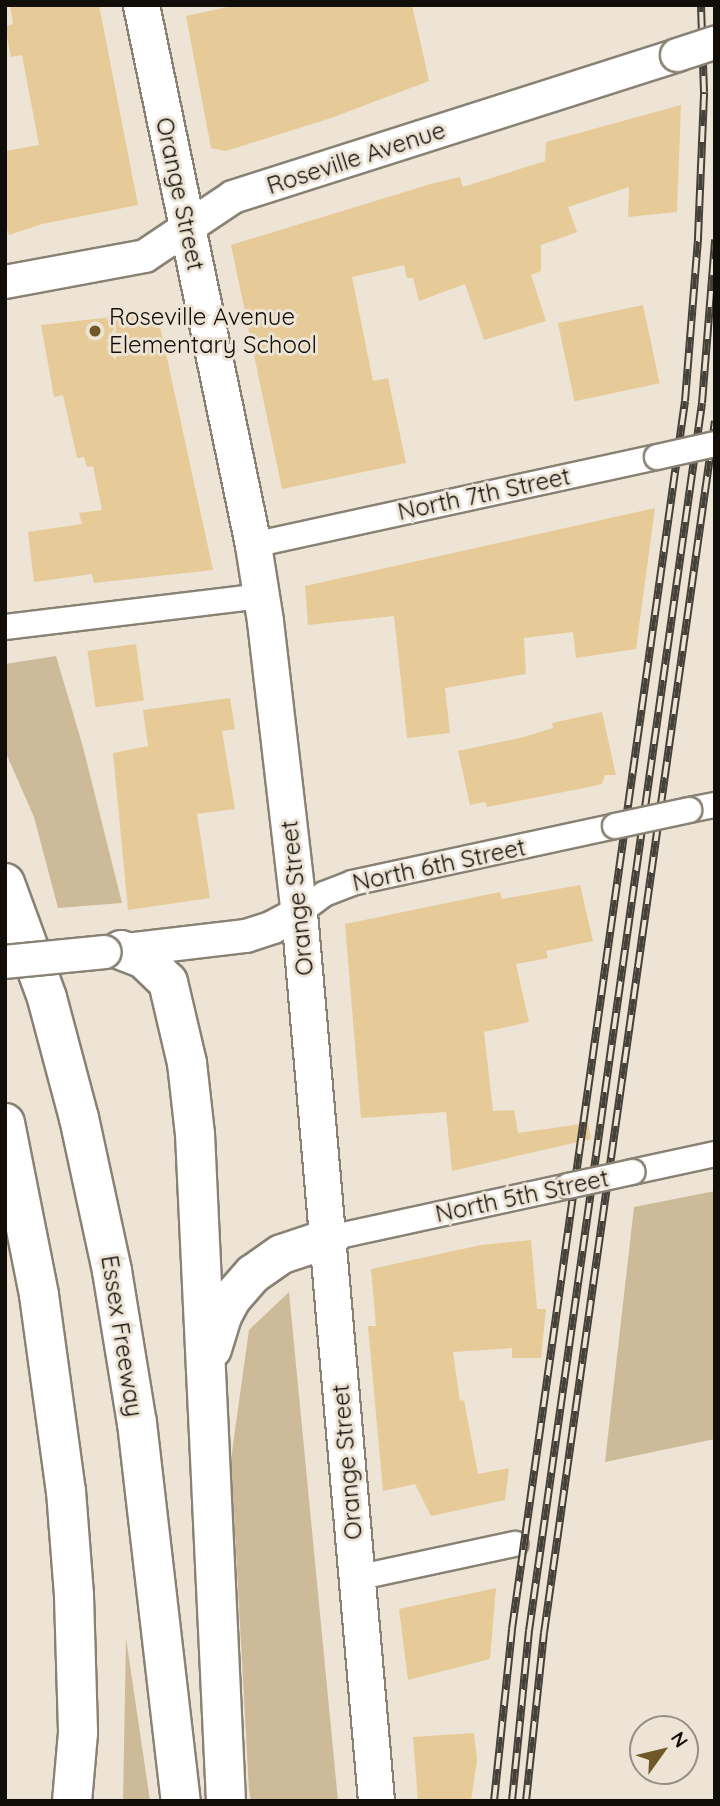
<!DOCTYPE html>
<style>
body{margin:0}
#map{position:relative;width:720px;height:1806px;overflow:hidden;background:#ede4d5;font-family:Quicksand,sans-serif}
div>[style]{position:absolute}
.green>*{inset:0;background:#ccba99}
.building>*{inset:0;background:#e6cb98;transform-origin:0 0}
.roads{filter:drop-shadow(2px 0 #898274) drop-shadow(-2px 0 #898274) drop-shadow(0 2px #898274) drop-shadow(0 -2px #898274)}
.minor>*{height:24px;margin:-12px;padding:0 12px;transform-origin:12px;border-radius:12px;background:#fff}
.tertiary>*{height:32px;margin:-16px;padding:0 16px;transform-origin:16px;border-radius:16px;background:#fff}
.secondary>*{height:35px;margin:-17.5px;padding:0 17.5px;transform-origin:17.5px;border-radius:17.5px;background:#fff}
.motorway>*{height:38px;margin:-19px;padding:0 19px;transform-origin:19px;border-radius:19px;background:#fff}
.rail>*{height:8px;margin-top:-4px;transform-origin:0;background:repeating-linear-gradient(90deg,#ede4d5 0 16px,#454139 0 32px);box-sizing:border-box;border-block:2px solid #454139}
.bridges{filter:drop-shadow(2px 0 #898274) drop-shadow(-2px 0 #898274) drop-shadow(0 2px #898274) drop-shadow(0 -2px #898274)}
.minor-bridge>*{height:24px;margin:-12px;padding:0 12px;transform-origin:12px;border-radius:12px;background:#fff}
.tertiary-bridge>*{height:32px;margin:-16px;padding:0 16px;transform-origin:16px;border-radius:16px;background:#fff}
.dots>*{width:19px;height:19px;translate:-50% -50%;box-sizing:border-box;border:4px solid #ede4d5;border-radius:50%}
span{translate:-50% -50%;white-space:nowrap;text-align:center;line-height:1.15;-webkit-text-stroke:6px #ede4d5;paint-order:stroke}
.street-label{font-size:24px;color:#110e09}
.poi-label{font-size:24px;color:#110e09}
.left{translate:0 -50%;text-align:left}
.frame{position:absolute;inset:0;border:7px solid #110e09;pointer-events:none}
.north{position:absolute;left:629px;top:1715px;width:70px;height:70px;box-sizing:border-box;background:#ede4d5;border:2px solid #958e83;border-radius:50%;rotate:56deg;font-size:19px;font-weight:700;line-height:28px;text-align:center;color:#110e09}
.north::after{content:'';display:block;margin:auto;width:24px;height:32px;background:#705828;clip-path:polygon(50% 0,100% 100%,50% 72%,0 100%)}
</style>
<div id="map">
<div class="green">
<div style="clip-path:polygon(56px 656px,83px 747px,122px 903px,58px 908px,34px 817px,5px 751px,5px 664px)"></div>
<div style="clip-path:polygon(715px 1191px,715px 1439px,605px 1462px,634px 1207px)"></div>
<div style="clip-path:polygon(289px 1292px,338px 1801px,251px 1801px,249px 1790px,231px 1459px,249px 1330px)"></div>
<div style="clip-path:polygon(126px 1638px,150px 1801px,123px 1801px)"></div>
</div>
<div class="building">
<div style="clip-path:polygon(10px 5px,99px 5px,138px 205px,42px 224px,9px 235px,5px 224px,5px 151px,39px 145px,22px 55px,11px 57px,5px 27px,13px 24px)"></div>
<div style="clip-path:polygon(237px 5px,412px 5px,429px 81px,331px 118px,226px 151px,211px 148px,186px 16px)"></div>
<div style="clip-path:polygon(681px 105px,677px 212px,628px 217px,629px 187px,568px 207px,577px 232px,541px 245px,541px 271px,531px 275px,546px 321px,484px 340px,465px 284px,419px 301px,413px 278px,407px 278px,404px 265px,352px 277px,373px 381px,388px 378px,406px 463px,282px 489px,231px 245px,434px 183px,460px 177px,463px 187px,545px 161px,546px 142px)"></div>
<div style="left:643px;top:305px;width:80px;height:87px;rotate:78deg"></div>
<div style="clip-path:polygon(157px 312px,213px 570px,94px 583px,92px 574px,34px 582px,28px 532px,82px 524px,79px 513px,102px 510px,93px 466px,87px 467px,84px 457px,77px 458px,63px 395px,54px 397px,41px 325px)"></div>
<div style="clip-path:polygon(655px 508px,636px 649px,576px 658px,573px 632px,524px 638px,526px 674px,445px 688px,450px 733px,407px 738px,394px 616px,308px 625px,305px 586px)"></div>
<div style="left:136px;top:644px;width:57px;height:49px;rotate:82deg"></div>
<div style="clip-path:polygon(230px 698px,235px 729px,222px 731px,235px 809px,197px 814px,210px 898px,128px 910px,113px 753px,148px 746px,143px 710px)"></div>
<div style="clip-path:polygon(602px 712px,616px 775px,605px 775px,602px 784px,579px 789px,487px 807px,485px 802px,470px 805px,458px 751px,524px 737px,553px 728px,552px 723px)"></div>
<div style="clip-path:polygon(580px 885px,593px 941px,546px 951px,548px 958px,516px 964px,529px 1022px,484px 1032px,493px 1111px,514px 1110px,518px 1133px,588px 1123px,591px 1139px,452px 1171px,446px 1112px,361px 1118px,345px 924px,500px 892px,502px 899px)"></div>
<div style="clip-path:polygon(531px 1240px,537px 1309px,546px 1309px,541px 1358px,512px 1358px,512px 1348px,453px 1352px,460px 1401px,464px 1400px,478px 1474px,509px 1468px,505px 1500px,431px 1516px,415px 1484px,383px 1491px,368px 1326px,376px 1326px,371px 1269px,481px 1245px)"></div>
<div style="clip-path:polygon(496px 1588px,490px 1659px,408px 1680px,399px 1609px)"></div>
<div style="clip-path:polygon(474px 1733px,477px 1760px,471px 1801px,418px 1801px,413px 1737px)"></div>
</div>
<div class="roads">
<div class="minor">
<div style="left:253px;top:545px;width:413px;rotate:-12.3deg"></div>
<div style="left:5px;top:627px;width:258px;rotate:-6.9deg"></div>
<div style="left:689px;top:810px;width:26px;rotate:-11deg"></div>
<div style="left:299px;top:913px;width:31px;rotate:-37deg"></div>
<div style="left:324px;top:894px;width:30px;rotate:-21deg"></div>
<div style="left:352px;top:883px;width:269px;rotate:-12.2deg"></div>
<div style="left:632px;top:1172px;width:85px;rotate:-12.2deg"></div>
<div style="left:330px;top:1238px;width:244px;rotate:-12.3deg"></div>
<div style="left:356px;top:1578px;width:163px;rotate:-12.1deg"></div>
</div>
<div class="tertiary">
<div style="left:5px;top:282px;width:142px;rotate:-10.5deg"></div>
<div style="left:145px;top:256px;width:106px;rotate:-33.8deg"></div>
<div style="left:233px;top:197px;width:466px;rotate:-17.7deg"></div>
<div style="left:118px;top:951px;width:129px;rotate:-6.7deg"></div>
<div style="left:246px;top:936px;width:28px;rotate:-18deg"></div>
<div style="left:273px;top:927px;width:30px;rotate:-28deg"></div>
</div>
<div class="secondary">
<div style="left:141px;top:5px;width:551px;rotate:78.28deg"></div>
<div style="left:253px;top:545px;width:77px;rotate:81deg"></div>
<div style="left:265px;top:621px;width:294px;rotate:83.4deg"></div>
<div style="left:299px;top:913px;width:891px;rotate:85.04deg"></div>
</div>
<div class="motorway">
<div style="left:5px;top:883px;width:122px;rotate:69.9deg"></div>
<div style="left:47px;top:998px;width:124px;rotate:75.1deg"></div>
<div style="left:79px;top:1118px;width:157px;rotate:77.8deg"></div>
<div style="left:112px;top:1271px;width:154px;rotate:80.7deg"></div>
<div style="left:137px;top:1423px;width:381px;rotate:83.4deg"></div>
<div style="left:121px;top:950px;width:25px;rotate:21deg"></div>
<div style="left:144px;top:959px;width:33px;rotate:44deg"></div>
<div style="left:168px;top:982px;width:83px;rotate:76.8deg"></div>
<div style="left:187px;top:1063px;width:71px;rotate:83.6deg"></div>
<div style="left:195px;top:1134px;width:668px;rotate:87.34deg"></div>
<div style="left:5px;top:1123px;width:175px;rotate:78.8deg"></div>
<div style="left:39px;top:1295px;width:198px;rotate:82.2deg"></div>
<div style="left:66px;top:1491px;width:105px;rotate:85.6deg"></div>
<div style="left:74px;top:1596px;width:137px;rotate:88.3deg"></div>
<div style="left:78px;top:1733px;width:68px;rotate:95deg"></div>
<div style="left:212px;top:1349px;width:34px;rotate:-73deg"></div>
<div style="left:222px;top:1316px;width:19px;rotate:-62deg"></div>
<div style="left:231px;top:1299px;width:33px;rotate:-49deg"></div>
<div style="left:253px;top:1274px;width:35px;rotate:-35deg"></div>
<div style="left:282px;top:1254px;width:51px;rotate:-18.4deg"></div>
</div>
</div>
<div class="rail">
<div style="left:494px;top:1801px;width:173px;rotate:-84deg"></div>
<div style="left:512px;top:1629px;width:1240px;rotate:-81.98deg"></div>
<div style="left:685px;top:401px;width:164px;rotate:-85.4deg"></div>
<div style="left:698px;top:238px;width:146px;rotate:-87.6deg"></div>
<div style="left:704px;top:92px;width:87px;rotate:-92deg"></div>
<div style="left:512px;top:1801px;width:171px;rotate:-84.3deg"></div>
<div style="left:529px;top:1631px;width:1240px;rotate:-81.98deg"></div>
<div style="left:702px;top:403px;width:164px;rotate:-85.4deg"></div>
<div style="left:526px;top:1801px;width:169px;rotate:-83.9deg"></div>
<div style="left:544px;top:1633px;width:1224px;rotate:-81.97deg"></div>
</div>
<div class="bridges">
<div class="minor-bridge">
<div style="left:657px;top:457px;width:59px;rotate:-12.6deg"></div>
<div style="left:615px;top:826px;width:76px;rotate:-12.2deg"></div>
<div style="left:568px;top:1186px;width:66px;rotate:-12.3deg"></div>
</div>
<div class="tertiary-bridge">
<div style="left:677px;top:55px;width:40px;rotate:-18deg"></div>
<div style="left:5px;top:962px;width:100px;rotate:-5.7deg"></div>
</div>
</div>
<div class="dots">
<div style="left:95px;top:331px;background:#705828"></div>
</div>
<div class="street-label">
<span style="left:356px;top:158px;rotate:-18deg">Roseville Avenue</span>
<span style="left:180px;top:194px;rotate:78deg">Orange Street</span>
<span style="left:484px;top:494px;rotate:-12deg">North 7th Street</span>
<span style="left:439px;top:865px;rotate:-12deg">North 6th Street</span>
<span style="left:297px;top:898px;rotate:-96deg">Orange Street</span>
<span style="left:522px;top:1196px;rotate:-12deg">North 5th Street</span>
<span style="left:122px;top:1336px;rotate:81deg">Essex Freeway</span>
<span style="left:347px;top:1462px;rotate:-95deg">Orange Street</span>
</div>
<div class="poi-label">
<span class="left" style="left:109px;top:331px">Roseville Avenue<br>Elementary School</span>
</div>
<div class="frame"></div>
<div class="north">N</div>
</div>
